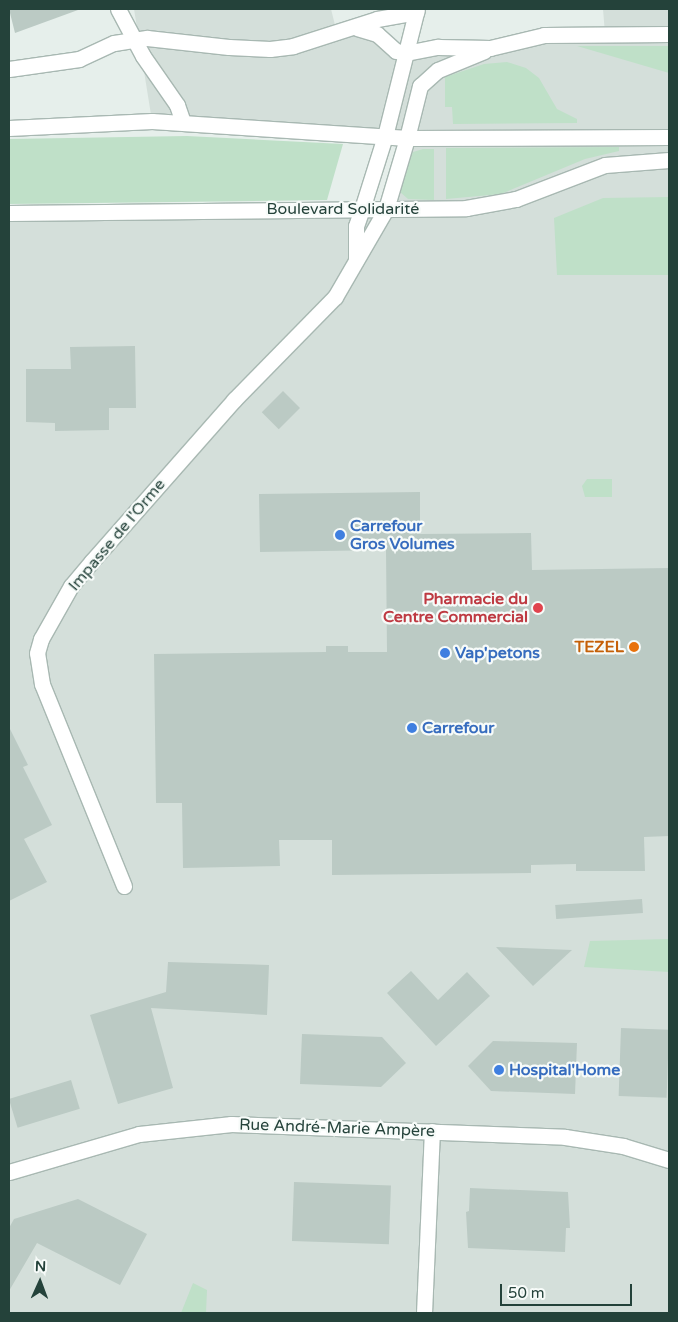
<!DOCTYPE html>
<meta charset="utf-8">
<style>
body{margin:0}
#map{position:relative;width:678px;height:1322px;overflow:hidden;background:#e6efeb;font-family:"Varela Round",sans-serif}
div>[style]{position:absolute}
.built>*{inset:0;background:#d4dfda}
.green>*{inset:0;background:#bfe0c8}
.building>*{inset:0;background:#bbcac4;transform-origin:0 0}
.roads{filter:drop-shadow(1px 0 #a8b8b2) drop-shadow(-1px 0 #a8b8b2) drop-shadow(0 1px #a8b8b2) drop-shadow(0 -1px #a8b8b2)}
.minor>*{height:15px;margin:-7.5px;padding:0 7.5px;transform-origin:7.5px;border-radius:7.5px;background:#fff}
.tertiary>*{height:15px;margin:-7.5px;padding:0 7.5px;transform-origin:7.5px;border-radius:7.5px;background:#fff}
.secondary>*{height:15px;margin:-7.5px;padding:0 7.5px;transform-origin:7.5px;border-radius:7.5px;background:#fff}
.dots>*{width:14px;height:14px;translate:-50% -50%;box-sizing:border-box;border:2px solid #f7fbf9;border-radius:50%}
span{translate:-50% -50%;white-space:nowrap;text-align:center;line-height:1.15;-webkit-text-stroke:4.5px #f7fbf9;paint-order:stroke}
.street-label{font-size:16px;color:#24423a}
.shop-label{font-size:16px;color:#366cbe;font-weight:700}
.left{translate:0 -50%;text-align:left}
.health-label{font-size:16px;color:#be3a42;font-weight:700}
.right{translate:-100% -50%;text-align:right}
.food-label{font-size:16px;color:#c56008;font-weight:700}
.frame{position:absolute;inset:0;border:10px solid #24423a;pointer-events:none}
.north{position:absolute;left:15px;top:1257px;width:50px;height:50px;-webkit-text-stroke:4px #f7fbf9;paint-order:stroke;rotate:2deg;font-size:14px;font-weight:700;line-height:20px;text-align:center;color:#24423a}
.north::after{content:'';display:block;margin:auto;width:18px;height:22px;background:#24423a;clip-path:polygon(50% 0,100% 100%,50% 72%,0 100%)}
.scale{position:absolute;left:500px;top:1284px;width:132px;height:22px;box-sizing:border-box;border:2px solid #24423a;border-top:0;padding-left:6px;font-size:15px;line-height:18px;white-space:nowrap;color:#24423a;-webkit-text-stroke:4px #f7fbf9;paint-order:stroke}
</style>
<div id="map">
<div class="built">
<div style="clip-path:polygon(134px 9px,331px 9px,337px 33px,357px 28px,396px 51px,605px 34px,603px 9px,669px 9px,669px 1313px,9px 1313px,9px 213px,392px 209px,397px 137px,152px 121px)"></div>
</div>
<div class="green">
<div style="clip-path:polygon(577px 46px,669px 46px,669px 73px)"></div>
<div style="clip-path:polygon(507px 62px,526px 68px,539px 78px,557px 109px,577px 119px,577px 123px,453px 124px,452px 107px,445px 107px,445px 77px,484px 64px)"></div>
<div style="clip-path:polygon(187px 136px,343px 144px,327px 200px,9px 204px,9px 139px)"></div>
<div style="clip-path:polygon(619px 147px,619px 151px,585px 159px,501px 194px,446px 199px,446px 148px)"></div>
<div style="clip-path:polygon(423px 149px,434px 149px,434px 200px,408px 199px,400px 192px,400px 186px,409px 158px,413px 152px)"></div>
<div style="clip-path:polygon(669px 197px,669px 275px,557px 275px,554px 218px,603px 198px)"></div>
<div style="clip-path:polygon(587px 479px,612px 479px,612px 497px,585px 497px,582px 486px)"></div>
<div style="clip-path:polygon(669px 939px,669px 972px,584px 967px,590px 941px)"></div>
<div style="clip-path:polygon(193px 1283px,207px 1290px,206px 1313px,181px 1313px)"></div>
</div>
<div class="building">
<div style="clip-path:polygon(9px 9px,77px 9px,78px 10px,15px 33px)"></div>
<div style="clip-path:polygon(135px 346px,136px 408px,109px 408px,109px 430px,55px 431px,55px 423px,26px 422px,26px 369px,71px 369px,70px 347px)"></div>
<div style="left:283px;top:391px;width:24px;height:30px;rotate:45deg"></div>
<div style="clip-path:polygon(420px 492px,420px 534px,531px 533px,532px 570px,669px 568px,669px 836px,644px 837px,645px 871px,576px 871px,576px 864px,531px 865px,531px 873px,332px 875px,332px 840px,279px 840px,280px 866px,183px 868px,182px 803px,156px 803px,154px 654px,326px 652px,326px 646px,348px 646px,348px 652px,387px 652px,386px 550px,260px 552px,259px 494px)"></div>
<div style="clip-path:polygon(9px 727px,28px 765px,23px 767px,52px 825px,24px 839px,47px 882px,9px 901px)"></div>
<div style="left:642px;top:899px;width:14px;height:87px;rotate:86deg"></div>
<div style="clip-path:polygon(496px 947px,572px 950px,533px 986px)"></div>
<div style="clip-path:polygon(168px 962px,269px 965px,267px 1015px,151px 1008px,173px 1088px,118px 1104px,90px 1015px,166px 992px)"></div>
<div style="clip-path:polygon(411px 971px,438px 1000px,467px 972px,490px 996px,436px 1046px,387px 993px)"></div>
<div style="left:621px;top:1028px;width:48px;height:68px;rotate:2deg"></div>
<div style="clip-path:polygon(302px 1034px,382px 1037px,406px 1063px,381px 1087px,300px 1084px)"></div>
<div style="clip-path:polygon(493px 1041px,577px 1043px,575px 1094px,491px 1091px,468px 1066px)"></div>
<div style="left:71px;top:1080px;width:30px;height:65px;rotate:73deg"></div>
<div style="left:294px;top:1182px;width:97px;height:59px;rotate:2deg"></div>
<div style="clip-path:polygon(470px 1188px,568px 1192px,570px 1228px,566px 1228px,565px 1252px,468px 1248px,466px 1212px,469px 1211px)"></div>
<div style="clip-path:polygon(78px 1199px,147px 1234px,120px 1285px,37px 1243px,9px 1291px,9px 1228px,14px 1219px)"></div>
</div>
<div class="roads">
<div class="minor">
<div style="left:118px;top:9px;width:53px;rotate:62deg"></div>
<div style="left:143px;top:56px;width:60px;rotate:55.2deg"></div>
<div style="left:177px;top:105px;width:18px;rotate:71deg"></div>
<div style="left:357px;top:28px;width:21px;rotate:17deg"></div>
<div style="left:377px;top:34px;width:25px;rotate:42deg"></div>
<div style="left:396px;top:51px;width:10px;rotate:11deg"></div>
<div style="left:406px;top:53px;width:33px;rotate:-11deg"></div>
<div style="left:438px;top:47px;width:52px;rotate:1.1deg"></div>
<div style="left:490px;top:48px;width:56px;rotate:-13.5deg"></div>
<div style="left:544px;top:35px;width:125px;rotate:-0.5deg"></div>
<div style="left:9px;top:69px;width:71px;rotate:-8.1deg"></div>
<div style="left:79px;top:59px;width:38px;rotate:-25deg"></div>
<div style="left:114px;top:43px;width:33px;rotate:-9deg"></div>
<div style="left:147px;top:38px;width:82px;rotate:6.3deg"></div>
<div style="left:229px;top:47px;width:41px;rotate:2.8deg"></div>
<div style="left:270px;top:49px;width:23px;rotate:-7deg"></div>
<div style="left:293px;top:46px;width:88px;rotate:-17.8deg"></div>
<div style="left:377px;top:19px;width:40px;rotate:-10deg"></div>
<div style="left:385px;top:136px;width:131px;rotate:-75.9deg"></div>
<div style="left:407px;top:138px;width:54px;rotate:-76deg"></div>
<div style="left:420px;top:86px;width:24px;rotate:-42deg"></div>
<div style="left:438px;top:70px;width:50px;rotate:-22.4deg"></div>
<div style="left:356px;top:260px;width:34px;rotate:-90deg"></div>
<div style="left:356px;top:226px;width:18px;rotate:-71deg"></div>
<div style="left:124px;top:886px;width:218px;rotate:-112.1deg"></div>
<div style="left:42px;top:684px;width:31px;rotate:-99deg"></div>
<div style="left:37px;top:653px;width:15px;rotate:-74deg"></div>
<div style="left:41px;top:639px;width:61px;rotate:-60.5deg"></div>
<div style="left:71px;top:586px;width:33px;rotate:-50deg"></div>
<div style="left:92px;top:561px;width:215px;rotate:-48.6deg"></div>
<div style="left:234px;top:400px;width:144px;rotate:-45.6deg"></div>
<div style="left:335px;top:297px;width:102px;rotate:-59.9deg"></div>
<div style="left:424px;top:1313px;width:182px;rotate:-87.5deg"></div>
</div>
<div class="tertiary">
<div style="left:9px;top:1172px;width:135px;rotate:-16.3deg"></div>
<div style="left:139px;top:1134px;width:93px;rotate:-6.2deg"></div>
<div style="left:231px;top:1124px;width:334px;rotate:2.2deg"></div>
<div style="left:565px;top:1137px;width:59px;rotate:8.8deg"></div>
<div style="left:623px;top:1146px;width:48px;rotate:16.9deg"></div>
</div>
<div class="secondary">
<div style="left:9px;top:128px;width:143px;rotate:-2.8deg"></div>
<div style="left:152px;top:121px;width:256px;rotate:3.8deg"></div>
<div style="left:407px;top:138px;width:262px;rotate:-0.2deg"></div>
<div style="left:362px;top:209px;width:77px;rotate:-72.5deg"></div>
<div style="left:386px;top:209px;width:74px;rotate:-73.5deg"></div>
<div style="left:9px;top:213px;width:457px;rotate:-0.6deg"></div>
<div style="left:466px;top:208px;width:51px;rotate:-10.2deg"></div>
<div style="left:516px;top:199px;width:95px;rotate:-20.9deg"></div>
<div style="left:605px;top:165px;width:64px;rotate:-4.5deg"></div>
</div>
</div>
<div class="dots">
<div style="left:340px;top:535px;background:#3f7fe0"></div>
<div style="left:538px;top:608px;background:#e0444e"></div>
<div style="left:634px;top:647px;background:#e8710a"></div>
<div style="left:445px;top:653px;background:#3f7fe0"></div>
<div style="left:412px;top:728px;background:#3f7fe0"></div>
<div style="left:499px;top:1070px;background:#3f7fe0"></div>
</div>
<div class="street-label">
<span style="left:343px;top:209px">Boulevard Solidarité</span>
<span style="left:117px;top:535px;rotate:-50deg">Impasse de l'Orme</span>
<span style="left:337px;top:1128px;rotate:2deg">Rue André-Marie Ampère</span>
</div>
<div class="shop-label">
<span class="left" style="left:350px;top:535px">Carrefour<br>Gros Volumes</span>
<span class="left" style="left:455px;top:653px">Vap'petons</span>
<span class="left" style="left:422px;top:728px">Carrefour</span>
<span class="left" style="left:509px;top:1070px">Hospital'Home</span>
</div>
<div class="health-label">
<span class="right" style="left:528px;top:608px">Pharmacie du<br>Centre Commercial</span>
</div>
<div class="food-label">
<span class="right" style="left:624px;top:647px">TEZEL</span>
</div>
<div class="frame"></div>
<div class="north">N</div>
<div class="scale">50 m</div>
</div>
